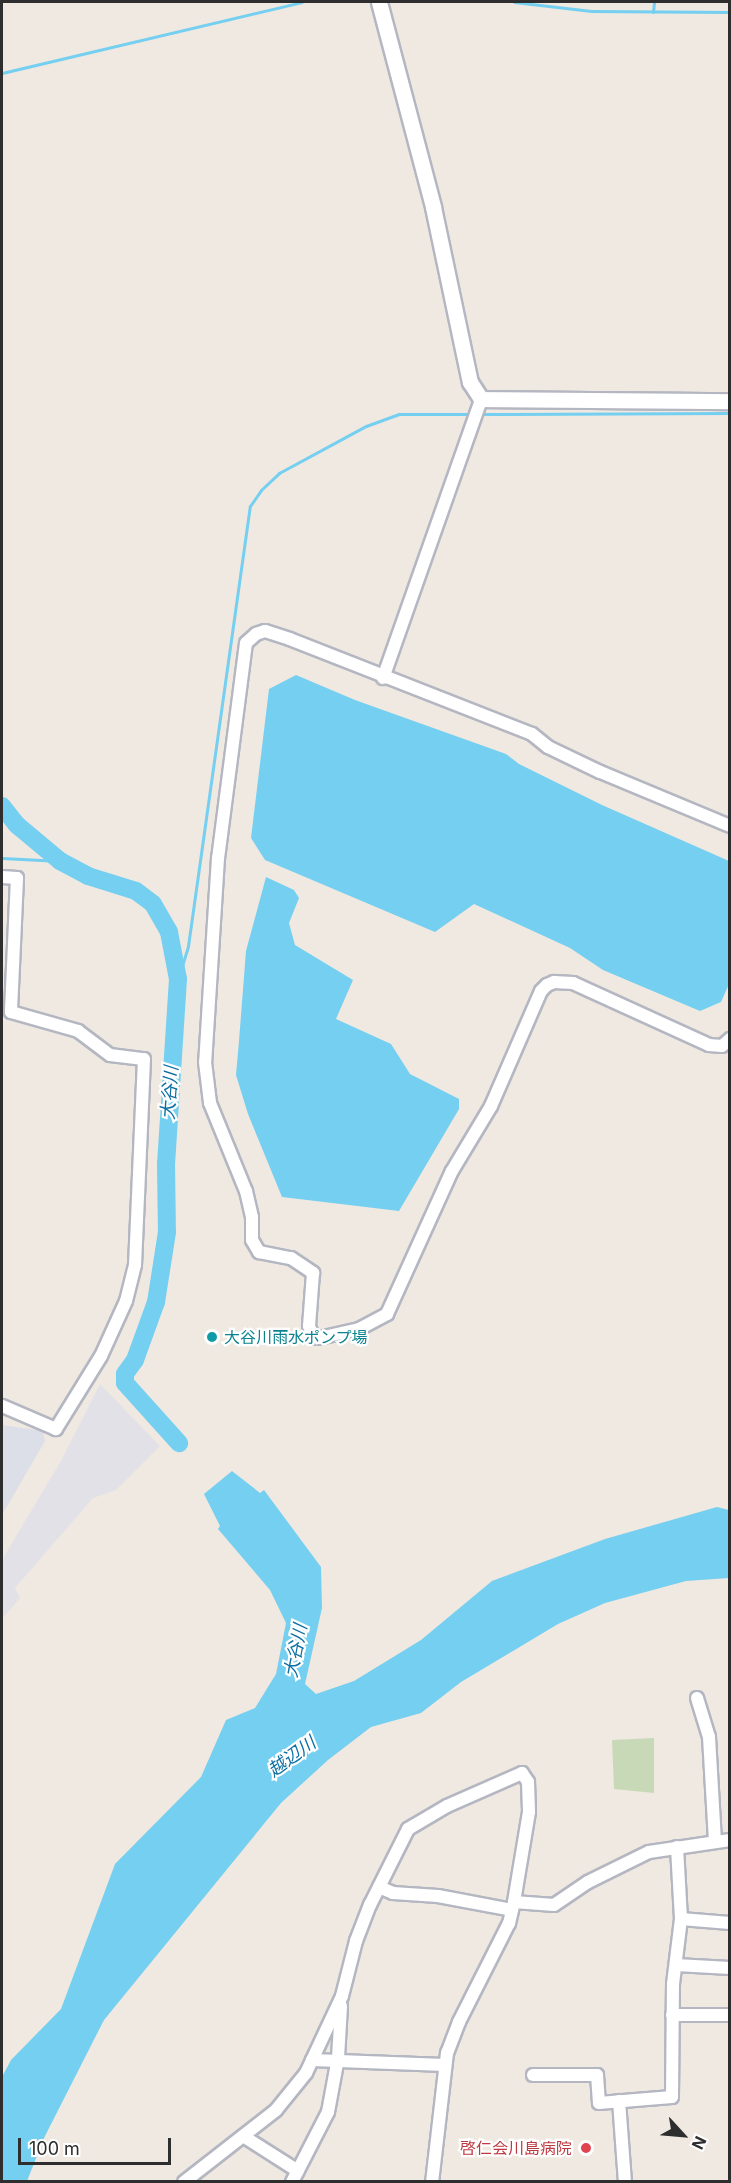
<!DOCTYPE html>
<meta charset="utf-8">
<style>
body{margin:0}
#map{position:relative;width:731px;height:2183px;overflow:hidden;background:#efe9e1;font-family:Inter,"Noto Sans JP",sans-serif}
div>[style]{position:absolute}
.industrial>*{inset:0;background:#e3e1e8}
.airport>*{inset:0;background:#dcdee8}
.cemetery>*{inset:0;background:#c8d9b8}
.water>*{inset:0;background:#75cff0}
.stream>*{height:3px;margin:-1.5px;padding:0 1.5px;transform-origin:1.5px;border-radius:1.5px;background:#75cff0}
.river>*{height:18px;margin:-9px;padding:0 9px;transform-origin:9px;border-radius:9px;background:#75cff0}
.roads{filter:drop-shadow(2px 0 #b4b7c1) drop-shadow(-2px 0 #b4b7c1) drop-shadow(0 2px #b4b7c1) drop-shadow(0 -2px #b4b7c1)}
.minor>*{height:12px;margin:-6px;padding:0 6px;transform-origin:6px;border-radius:6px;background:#fff}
.tertiary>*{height:15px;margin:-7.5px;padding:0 7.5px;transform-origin:7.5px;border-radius:7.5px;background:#fff}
.dots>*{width:16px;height:16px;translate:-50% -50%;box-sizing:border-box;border:3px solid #fff;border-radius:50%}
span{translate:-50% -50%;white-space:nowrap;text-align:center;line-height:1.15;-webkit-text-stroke:4.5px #fff;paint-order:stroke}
.culture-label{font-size:16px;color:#0d838f}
.left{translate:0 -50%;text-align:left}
.health-label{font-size:16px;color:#be3a42}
.right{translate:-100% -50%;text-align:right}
.water-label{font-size:18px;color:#0d6fa3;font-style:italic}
.frame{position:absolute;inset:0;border:3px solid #2e2e2e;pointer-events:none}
.north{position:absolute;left:653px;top:2105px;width:60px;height:60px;-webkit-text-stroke:4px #fff;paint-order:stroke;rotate:116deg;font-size:16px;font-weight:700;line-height:24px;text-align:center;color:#2e2e2e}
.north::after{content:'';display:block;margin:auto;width:21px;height:27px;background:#2e2e2e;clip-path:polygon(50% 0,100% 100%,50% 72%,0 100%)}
.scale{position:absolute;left:18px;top:2138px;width:153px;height:27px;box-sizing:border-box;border:3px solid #2e2e2e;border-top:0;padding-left:8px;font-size:18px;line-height:21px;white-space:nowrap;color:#2e2e2e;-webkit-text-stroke:4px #fff;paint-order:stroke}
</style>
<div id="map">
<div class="industrial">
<div style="clip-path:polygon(100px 1384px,160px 1446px,116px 1490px,93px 1498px,15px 1588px,20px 1598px,2px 1619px,2px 1560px,61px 1461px)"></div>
</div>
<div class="airport">
<div style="clip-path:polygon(2px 1425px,43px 1431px,45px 1441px,2px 1515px)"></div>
</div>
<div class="cemetery">
<div style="clip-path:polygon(654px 1738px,654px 1793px,614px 1789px,612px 1740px)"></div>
</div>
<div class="water">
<div style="clip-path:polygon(296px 675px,355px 700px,506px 754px,519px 764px,602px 805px,729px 861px,729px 984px,721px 1002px,700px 1011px,603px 970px,570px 948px,474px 904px,435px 932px,265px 860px,251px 838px,269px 689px)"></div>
<div style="clip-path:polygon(266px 877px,294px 890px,299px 898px,289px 923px,295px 945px,353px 980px,336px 1019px,391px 1044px,410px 1074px,459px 1099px,459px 1109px,399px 1211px,282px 1197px,248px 1114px,236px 1075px,239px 1041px,246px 951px)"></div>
<div style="clip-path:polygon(232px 1471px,260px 1493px,264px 1490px,321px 1567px,322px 1608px,305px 1684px,316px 1694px,354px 1681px,421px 1640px,492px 1581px,605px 1539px,717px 1507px,729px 1510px,729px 1578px,686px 1581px,605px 1603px,558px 1624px,461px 1682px,421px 1713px,371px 1727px,328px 1760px,281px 1803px,104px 2020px,45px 2136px,27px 2181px,2px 2181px,2px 2077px,11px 2060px,61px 2009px,115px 1864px,201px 1777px,226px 1720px,255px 1708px,276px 1674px,286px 1623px,270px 1590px,218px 1529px,220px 1526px,204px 1494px)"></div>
</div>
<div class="stream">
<div style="left:514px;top:2px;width:78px;rotate:6.7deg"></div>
<div style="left:591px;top:11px;width:139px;rotate:0.4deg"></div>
<div style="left:653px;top:12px;width:10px;rotate:-84deg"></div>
<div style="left:2px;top:73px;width:308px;rotate:-13.3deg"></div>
<div style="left:479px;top:414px;width:251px;rotate:-0.2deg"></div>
<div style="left:2px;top:858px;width:58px;rotate:3deg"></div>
<div style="left:178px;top:979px;width:34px;rotate:-73deg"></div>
<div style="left:188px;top:946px;width:444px;rotate:-82deg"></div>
<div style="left:250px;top:506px;width:19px;rotate:-55deg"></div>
<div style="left:261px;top:490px;width:25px;rotate:-43deg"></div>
<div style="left:279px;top:473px;width:99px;rotate:-28.4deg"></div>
<div style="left:366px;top:426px;width:35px;rotate:-20deg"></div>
<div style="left:399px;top:414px;width:74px"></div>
</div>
<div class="river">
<div style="left:2px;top:806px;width:24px;rotate:52deg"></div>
<div style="left:17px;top:825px;width:56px;rotate:39.9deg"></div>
<div style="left:60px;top:861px;width:32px;rotate:28deg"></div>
<div style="left:88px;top:876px;width:50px;rotate:17.4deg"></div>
<div style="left:136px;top:891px;width:21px;rotate:37deg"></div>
<div style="left:153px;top:904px;width:32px;rotate:60deg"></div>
<div style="left:169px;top:932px;width:48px;rotate:79.2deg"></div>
<div style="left:178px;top:979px;width:185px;rotate:93.7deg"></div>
<div style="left:166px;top:1164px;width:68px;rotate:89.2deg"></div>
<div style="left:167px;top:1232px;width:71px;rotate:98.9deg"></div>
<div style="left:156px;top:1302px;width:62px;rotate:109.9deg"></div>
<div style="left:135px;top:1360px;width:17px;rotate:126deg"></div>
<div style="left:125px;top:1374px;width:9px;rotate:90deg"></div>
<div style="left:125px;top:1383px;width:81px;rotate:48deg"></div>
</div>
<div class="roads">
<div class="minor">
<div style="left:383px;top:678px;width:296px;rotate:-70.6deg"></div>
<div style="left:730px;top:826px;width:141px;rotate:-157.4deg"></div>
<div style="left:600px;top:772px;width:58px;rotate:-154.3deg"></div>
<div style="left:548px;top:747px;width:21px;rotate:-141deg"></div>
<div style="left:532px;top:734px;width:260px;rotate:-158.6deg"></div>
<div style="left:290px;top:639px;width:26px;rotate:-162deg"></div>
<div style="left:265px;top:631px;width:9px;rotate:162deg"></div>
<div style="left:256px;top:634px;width:13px;rotate:138deg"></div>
<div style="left:246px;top:643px;width:217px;rotate:97.4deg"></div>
<div style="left:218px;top:858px;width:204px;rotate:93.6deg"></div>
<div style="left:205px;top:1062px;width:41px;rotate:83deg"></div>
<div style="left:210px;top:1103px;width:95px;rotate:67.8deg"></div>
<div style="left:246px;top:1191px;width:27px;rotate:77deg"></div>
<div style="left:252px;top:1217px;width:23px;rotate:90deg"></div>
<div style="left:252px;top:1240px;width:14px;rotate:60deg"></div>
<div style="left:259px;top:1252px;width:33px;rotate:11deg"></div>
<div style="left:291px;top:1258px;width:27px;rotate:34deg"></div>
<div style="left:313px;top:1273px;width:53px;rotate:94.3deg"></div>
<div style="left:309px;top:1326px;width:12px;rotate:70deg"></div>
<div style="left:313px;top:1337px;width:6px;rotate:9deg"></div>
<div style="left:319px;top:1338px;width:41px;rotate:-12.7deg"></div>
<div style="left:359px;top:1329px;width:32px;rotate:-28deg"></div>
<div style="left:387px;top:1314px;width:157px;rotate:-65.6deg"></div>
<div style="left:452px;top:1171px;width:76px;rotate:-59deg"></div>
<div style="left:491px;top:1106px;width:125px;rotate:-66.5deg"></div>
<div style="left:541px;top:991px;width:8px;rotate:-45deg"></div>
<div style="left:547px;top:985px;width:8px;rotate:-23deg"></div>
<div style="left:554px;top:982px;width:19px;rotate:3deg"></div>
<div style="left:573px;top:983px;width:149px;rotate:24.5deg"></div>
<div style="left:709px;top:1045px;width:13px;rotate:4deg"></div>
<div style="left:722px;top:1046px;width:11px;rotate:-41deg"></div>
<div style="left:2px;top:877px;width:15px;rotate:4deg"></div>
<div style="left:17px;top:878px;width:134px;rotate:92.6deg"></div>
<div style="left:11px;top:1012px;width:70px;rotate:15.8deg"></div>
<div style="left:78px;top:1031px;width:40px;rotate:37deg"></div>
<div style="left:110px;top:1055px;width:34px;rotate:7deg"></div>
<div style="left:144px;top:1059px;width:206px;rotate:92.5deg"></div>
<div style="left:135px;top:1265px;width:37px;rotate:104deg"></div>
<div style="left:126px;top:1301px;width:60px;rotate:114.4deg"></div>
<div style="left:101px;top:1356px;width:86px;rotate:121.7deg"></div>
<div style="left:56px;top:1429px;width:59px;rotate:-156.9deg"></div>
<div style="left:697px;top:1698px;width:41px;rotate:72.9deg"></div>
<div style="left:709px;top:1737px;width:105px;rotate:86.7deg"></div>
<div style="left:379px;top:1887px;width:15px;rotate:23deg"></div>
<div style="left:393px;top:1893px;width:45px;rotate:3.8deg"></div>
<div style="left:438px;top:1896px;width:75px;rotate:10.7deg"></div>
<div style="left:514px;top:1902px;width:40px;rotate:4.3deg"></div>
<div style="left:554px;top:1905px;width:41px;rotate:-34.1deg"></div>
<div style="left:588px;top:1882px;width:68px;rotate:-26.2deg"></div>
<div style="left:649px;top:1852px;width:82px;rotate:-8.4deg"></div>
<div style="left:681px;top:1919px;width:49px;rotate:4.7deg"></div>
<div style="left:676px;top:1965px;width:54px;rotate:3.2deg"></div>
<div style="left:672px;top:2015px;width:58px"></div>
<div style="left:312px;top:2060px;width:133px;rotate:2.2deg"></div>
<div style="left:533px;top:2075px;width:64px"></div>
<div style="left:597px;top:2075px;width:28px;rotate:86deg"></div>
<div style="left:599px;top:2103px;width:73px;rotate:-4.7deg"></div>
<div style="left:672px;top:2097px;width:113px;rotate:-89.5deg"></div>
<div style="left:673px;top:1984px;width:65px;rotate:-83deg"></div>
<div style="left:681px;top:1919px;width:72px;rotate:-93.2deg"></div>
<div style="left:619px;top:2101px;width:81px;rotate:85.8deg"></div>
<div style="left:243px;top:2136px;width:65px;rotate:32.5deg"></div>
<div style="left:184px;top:2182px;width:117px;rotate:-38deg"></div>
<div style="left:276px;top:2110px;width:48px;rotate:-51deg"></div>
<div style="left:306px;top:2073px;width:85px;rotate:-64.9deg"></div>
<div style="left:342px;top:1996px;width:57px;rotate:-75.7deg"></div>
<div style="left:356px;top:1941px;width:39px;rotate:-69deg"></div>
<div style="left:370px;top:1905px;width:85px;rotate:-63.4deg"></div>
<div style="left:408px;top:1829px;width:45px;rotate:-30.5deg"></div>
<div style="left:447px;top:1806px;width:82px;rotate:-23.7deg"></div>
<div style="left:522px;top:1773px;width:11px;rotate:56deg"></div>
<div style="left:528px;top:1782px;width:30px;rotate:88deg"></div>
<div style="left:529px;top:1812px;width:91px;rotate:99.5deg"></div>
<div style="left:514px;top:1902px;width:22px;rotate:103deg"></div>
<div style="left:509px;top:1923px;width:111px;rotate:116.8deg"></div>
<div style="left:459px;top:2022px;width:33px;rotate:111deg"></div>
<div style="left:447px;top:2053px;width:130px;rotate:96.6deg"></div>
<div style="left:292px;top:2182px;width:79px;rotate:-62.8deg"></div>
<div style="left:328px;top:2112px;width:55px;rotate:-79.5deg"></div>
<div style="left:338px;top:2058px;width:52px;rotate:-86.7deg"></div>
</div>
<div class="tertiary">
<div style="left:379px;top:2px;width:212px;rotate:75.2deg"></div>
<div style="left:433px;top:207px;width:179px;rotate:78.1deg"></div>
<div style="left:470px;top:382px;width:20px;rotate:57deg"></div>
<div style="left:481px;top:399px;width:249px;rotate:0.5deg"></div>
</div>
</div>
<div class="dots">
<div style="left:212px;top:1337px;background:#0f9aa8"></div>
<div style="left:586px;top:2148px;background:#e0444e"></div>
</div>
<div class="culture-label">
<span class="left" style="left:224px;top:1337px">大谷川雨水ポンプ場</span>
</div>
<div class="health-label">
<span class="right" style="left:572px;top:2148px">啓仁会川島病院</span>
</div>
<div class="water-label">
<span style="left:170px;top:1093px;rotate:-86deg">大谷川</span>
<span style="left:296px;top:1651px;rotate:-79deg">大谷川</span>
<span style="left:292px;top:1757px;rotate:-36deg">越辺川</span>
</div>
<div class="frame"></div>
<div class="north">N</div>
<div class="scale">100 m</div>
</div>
